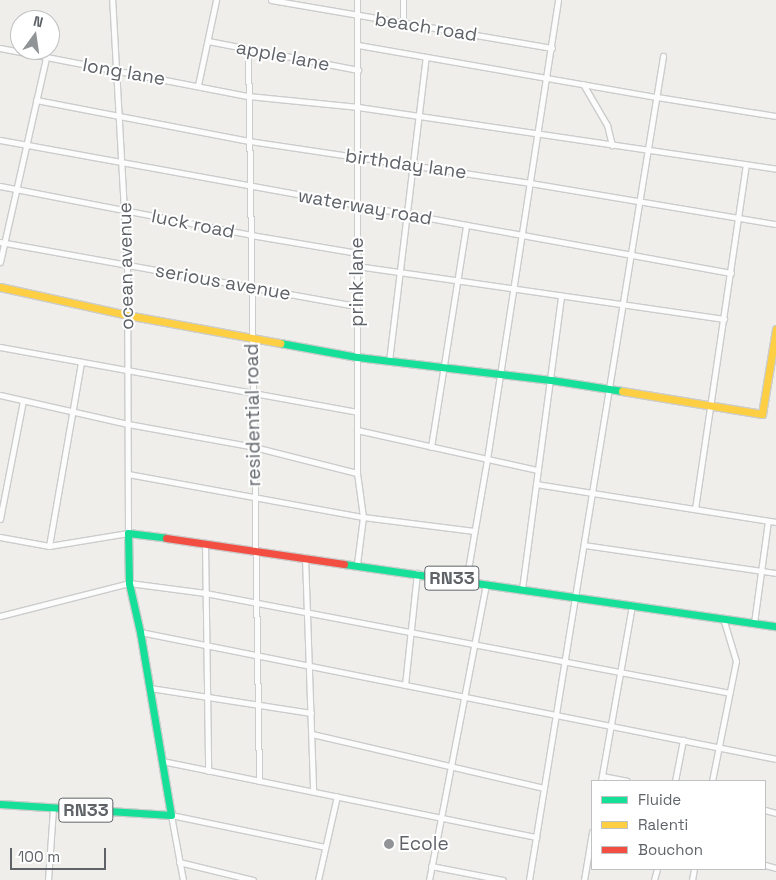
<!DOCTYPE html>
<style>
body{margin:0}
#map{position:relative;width:776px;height:880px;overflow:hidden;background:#efeeea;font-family:"Space Grotesk",sans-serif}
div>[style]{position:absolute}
.roads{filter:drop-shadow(1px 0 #cbcccc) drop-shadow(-1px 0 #cbcccc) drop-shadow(0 1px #cbcccc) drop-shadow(0 -1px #cbcccc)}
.street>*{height:5px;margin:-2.5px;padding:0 2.5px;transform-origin:2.5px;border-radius:2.5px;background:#fdfcfc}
.fast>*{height:7px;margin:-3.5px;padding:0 3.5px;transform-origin:3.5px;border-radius:3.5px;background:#16e098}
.slow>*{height:7px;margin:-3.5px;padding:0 3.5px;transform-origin:3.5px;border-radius:3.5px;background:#ffcf43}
.jam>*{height:7px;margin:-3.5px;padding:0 3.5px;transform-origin:3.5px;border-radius:3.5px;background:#f24e42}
.dots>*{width:14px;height:14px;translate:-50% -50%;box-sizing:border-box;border:2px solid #fff;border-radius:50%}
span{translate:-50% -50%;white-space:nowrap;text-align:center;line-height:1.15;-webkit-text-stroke:4px #fff;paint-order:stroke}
.shield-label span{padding:1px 4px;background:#fff;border:1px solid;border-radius:4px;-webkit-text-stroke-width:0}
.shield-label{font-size:18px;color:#5f6368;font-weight:700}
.street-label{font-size:19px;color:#5f6368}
.poi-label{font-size:19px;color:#5f6368}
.left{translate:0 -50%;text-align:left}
.legend{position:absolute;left:591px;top:780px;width:175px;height:90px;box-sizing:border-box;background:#fff;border:1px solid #bfc1c3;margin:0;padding:6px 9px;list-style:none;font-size:15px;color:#5f6368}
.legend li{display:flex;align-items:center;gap:10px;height:25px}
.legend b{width:25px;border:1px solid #bfc1c3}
.north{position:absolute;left:10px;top:10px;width:50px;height:50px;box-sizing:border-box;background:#fff;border:1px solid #bfc1c3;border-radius:50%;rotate:14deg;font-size:14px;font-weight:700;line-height:20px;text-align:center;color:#5f6368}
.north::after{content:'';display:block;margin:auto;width:18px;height:22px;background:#919496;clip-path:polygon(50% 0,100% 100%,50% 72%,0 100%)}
.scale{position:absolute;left:10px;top:848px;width:96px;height:22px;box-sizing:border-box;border:2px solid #5f6368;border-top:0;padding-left:6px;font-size:15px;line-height:18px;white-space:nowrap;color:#5f6368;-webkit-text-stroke:4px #fff;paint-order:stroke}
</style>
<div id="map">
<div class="roads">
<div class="street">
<div style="left:271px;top:0;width:285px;rotate:9.7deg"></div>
<div style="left:357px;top:0;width:473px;rotate:90deg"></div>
<div style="left:357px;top:473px;width:44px;rotate:82.2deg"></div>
<div style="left:363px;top:517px;width:47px;rotate:97.3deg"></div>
<div style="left:403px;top:0;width:22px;rotate:90deg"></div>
<div style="left:208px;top:41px;width:153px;rotate:10.9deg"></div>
<div style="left:358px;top:45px;width:303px;rotate:9.9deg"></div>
<div style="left:657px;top:97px;width:121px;rotate:9.1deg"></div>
<div style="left:0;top:48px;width:253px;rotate:11deg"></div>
<div style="left:248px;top:96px;width:111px;rotate:5.7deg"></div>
<div style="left:358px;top:107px;width:423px;rotate:8.4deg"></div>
<div style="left:248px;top:49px;width:732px;rotate:89.14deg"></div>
<div style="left:583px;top:84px;width:48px;rotate:59.7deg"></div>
<div style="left:607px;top:125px;width:21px;rotate:76deg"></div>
<div style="left:198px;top:85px;width:87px;rotate:-78deg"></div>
<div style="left:36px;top:100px;width:217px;rotate:10.9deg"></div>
<div style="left:249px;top:141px;width:284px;rotate:8.5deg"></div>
<div style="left:530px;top:183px;width:249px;rotate:9.5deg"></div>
<div style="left:0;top:140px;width:743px;rotate:10.31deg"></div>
<div style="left:0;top:186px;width:256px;rotate:11deg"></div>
<div style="left:251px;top:235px;width:108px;rotate:9.6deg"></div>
<div style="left:0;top:242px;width:363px;rotate:10.2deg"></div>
<div style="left:0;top:262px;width:209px;rotate:-77.3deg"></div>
<div style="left:357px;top:266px;width:371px;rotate:8.2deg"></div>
<div style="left:0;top:347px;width:363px;rotate:10.3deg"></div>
<div style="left:389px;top:361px;width:306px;rotate:-83.1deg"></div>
<div style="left:0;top:395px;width:131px;rotate:12.8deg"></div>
<div style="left:128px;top:424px;width:128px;rotate:10.3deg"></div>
<div style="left:254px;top:447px;width:106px;rotate:14.2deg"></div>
<div style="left:357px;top:430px;width:185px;rotate:12.5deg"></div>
<div style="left:431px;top:447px;width:225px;rotate:-81deg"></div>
<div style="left:128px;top:474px;width:239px;rotate:10.4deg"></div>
<div style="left:363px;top:517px;width:112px;rotate:7.2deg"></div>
<div style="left:536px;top:484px;width:243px;rotate:9deg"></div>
<div style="left:695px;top:509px;width:348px;rotate:-81.6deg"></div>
<div style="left:0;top:519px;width:120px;rotate:-79deg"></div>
<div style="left:0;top:537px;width:50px;rotate:10.4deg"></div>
<div style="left:49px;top:546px;width:80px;rotate:-9.3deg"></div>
<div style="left:128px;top:533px;width:268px;rotate:-90.2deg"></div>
<div style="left:127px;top:265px;width:265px;rotate:-93.2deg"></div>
<div style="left:205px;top:543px;width:228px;rotate:89.2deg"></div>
<div style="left:584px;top:545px;width:194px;rotate:8.3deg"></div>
<div style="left:49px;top:546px;width:187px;rotate:-80.1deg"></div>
<div style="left:305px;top:557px;width:234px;rotate:88deg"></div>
<div style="left:466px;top:581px;width:124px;rotate:-80.2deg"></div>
<div style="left:487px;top:459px;width:464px;rotate:-81.2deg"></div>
<div style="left:522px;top:589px;width:296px;rotate:-82.4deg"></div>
<div style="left:0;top:616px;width:133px;rotate:-14.3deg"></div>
<div style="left:129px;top:583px;width:77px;rotate:7.5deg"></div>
<div style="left:205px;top:593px;width:534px;rotate:10.78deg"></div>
<div style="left:754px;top:623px;width:103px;rotate:-82.2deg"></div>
<div style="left:140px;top:632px;width:649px;rotate:11.29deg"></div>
<div style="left:405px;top:685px;width:113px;rotate:-83.9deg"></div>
<div style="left:150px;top:688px;width:163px;rotate:8.8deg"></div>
<div style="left:312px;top:734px;width:238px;rotate:13.1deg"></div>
<div style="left:162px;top:761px;width:382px;rotate:11.5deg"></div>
<div style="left:602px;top:776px;width:25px;rotate:11deg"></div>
<div style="left:601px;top:781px;width:179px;rotate:-80deg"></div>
<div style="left:675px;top:781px;width:42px;rotate:-79deg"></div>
<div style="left:712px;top:781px;width:122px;rotate:-78.7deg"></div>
<div style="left:736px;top:661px;width:45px;rotate:-106.8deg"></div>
<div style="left:765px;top:810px;width:11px;rotate:15deg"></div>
<div style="left:179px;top:862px;width:76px;rotate:13.7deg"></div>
<div style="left:765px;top:865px;width:11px;rotate:15deg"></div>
<div style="left:431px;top:866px;width:73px;rotate:11deg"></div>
<div style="left:48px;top:880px;width:72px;rotate:-86deg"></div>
<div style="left:183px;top:880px;width:66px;rotate:-100.5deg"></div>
<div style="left:171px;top:815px;width:157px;rotate:11.7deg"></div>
<div style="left:318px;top:880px;width:86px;rotate:-77.3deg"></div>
<div style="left:429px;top:880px;width:301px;rotate:-79.1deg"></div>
<div style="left:529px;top:880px;width:835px;rotate:-80.76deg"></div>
<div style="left:584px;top:880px;width:49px;rotate:-80.5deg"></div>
<div style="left:654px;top:880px;width:11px;rotate:-75deg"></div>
<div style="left:692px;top:880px;width:11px;rotate:-80deg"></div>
</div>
<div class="fast">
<div style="left:280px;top:343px;width:78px;rotate:10.3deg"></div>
<div style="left:357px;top:357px;width:195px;rotate:6.8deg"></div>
<div style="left:551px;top:380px;width:72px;rotate:8.8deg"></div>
<div style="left:344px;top:564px;width:436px;rotate:8.2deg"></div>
<div style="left:0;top:804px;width:171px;rotate:3.7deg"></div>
<div style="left:171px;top:815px;width:186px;rotate:-99.6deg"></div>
<div style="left:140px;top:632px;width:50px;rotate:-102.7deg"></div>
<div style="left:129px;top:583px;width:50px;rotate:-91.1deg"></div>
<div style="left:128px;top:533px;width:38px;rotate:7deg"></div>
</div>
<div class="slow">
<div style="left:0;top:287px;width:130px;rotate:12.4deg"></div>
<div style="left:127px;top:315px;width:156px;rotate:10.4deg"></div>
<div style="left:622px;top:391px;width:142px;rotate:9.3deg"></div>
<div style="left:762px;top:414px;width:86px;rotate:-80.6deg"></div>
</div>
<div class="jam">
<div style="left:166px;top:538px;width:180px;rotate:8.3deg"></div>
</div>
</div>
<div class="dots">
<div style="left:389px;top:844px;background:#919496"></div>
</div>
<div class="shield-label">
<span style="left:452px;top:578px">RN33</span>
<span style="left:86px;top:810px">RN33</span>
</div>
<div class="street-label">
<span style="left:426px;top:27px;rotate:9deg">beach road</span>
<span style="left:283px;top:56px;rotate:11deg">apple lane</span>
<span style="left:124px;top:72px;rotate:10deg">long lane</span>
<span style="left:406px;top:164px;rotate:8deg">birthday lane</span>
<span style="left:365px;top:207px;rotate:10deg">waterway road</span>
<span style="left:193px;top:224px;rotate:11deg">luck road</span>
<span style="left:126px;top:266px;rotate:-91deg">ocean avenue</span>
<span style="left:223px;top:282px;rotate:10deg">serious avenue</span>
<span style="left:357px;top:282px;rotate:-90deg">prink lane</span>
<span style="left:253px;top:415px;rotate:-91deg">residential road</span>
</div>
<div class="poi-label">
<span class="left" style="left:399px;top:844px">Ecole</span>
</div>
<ul class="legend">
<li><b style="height:6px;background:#16e098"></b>Fluide</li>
<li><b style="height:6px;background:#ffcf43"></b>Ralenti</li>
<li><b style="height:6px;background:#f24e42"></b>Bouchon</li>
</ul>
<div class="north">N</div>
<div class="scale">100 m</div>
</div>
